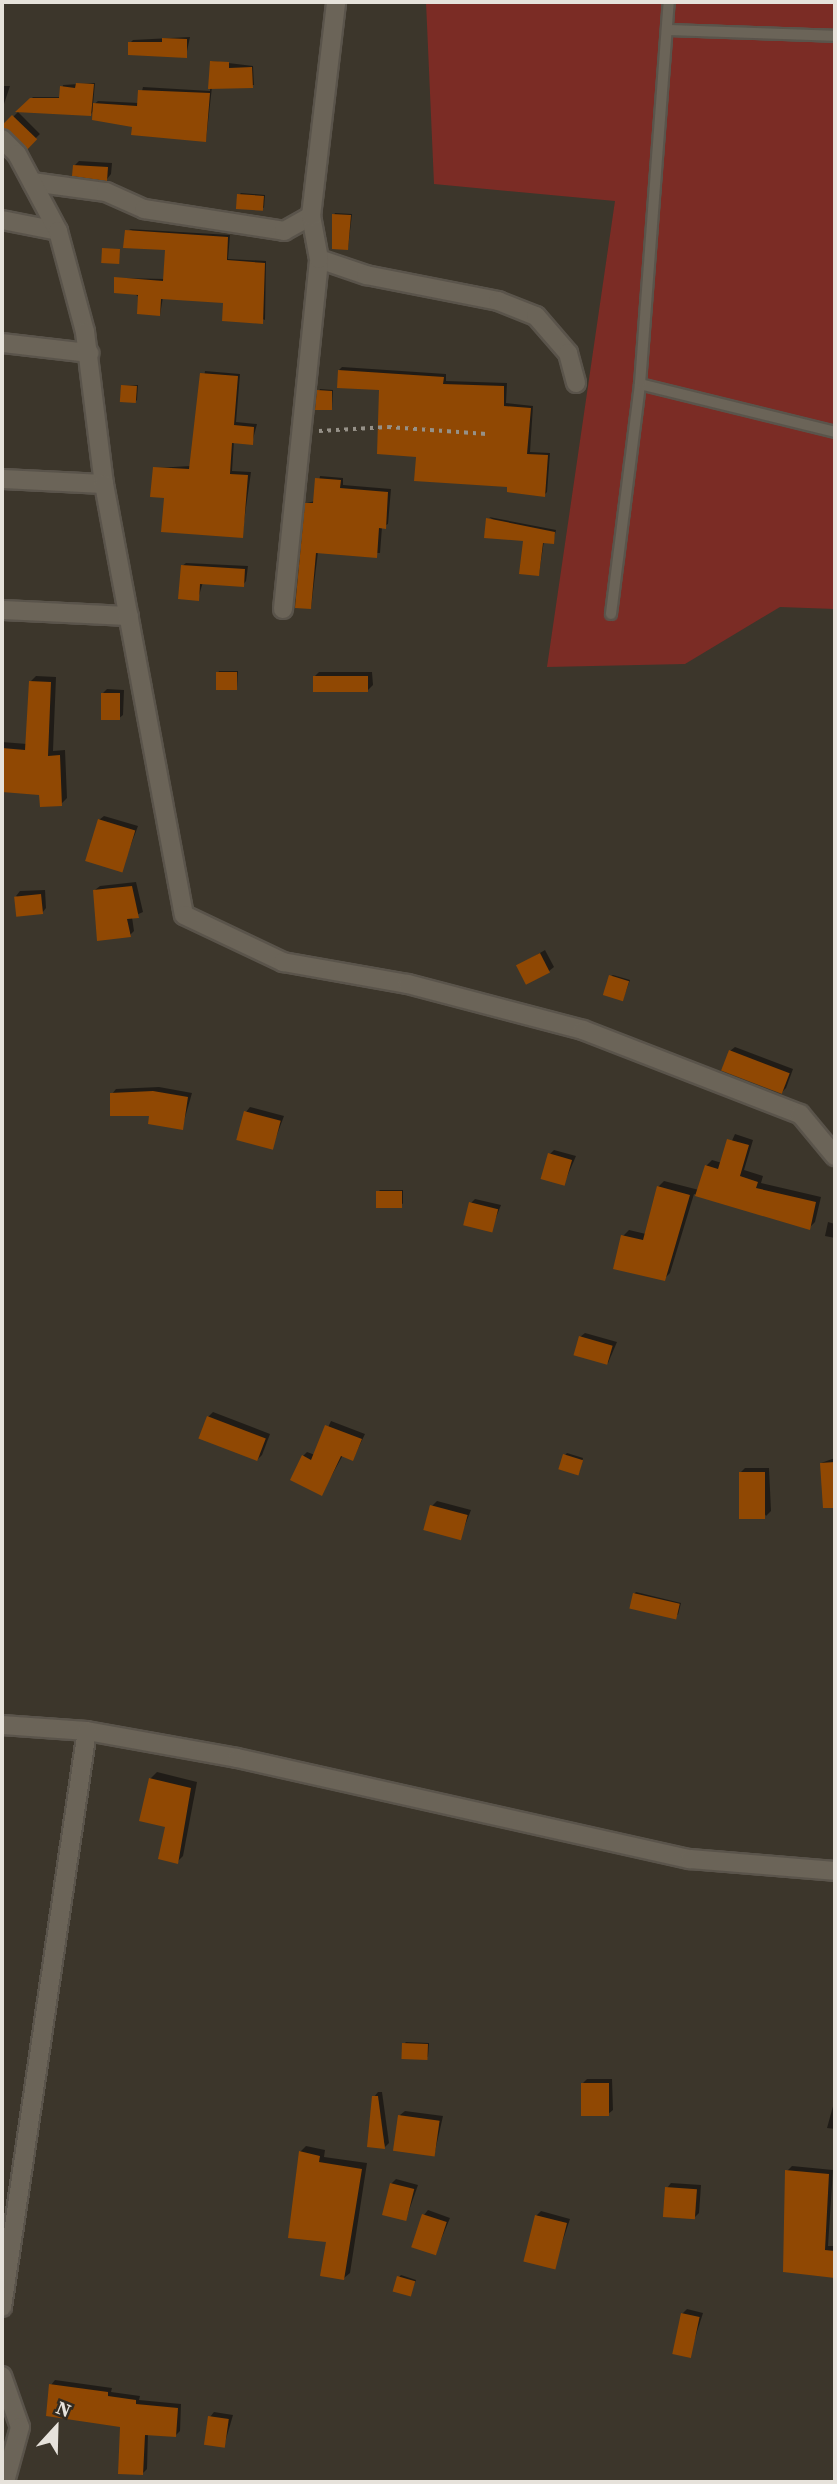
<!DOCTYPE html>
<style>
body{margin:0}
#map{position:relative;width:837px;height:2484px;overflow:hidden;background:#3c362b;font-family:"Source Serif 4",serif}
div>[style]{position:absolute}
.green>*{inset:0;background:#7b2c25}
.shadow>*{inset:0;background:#0007;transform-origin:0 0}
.building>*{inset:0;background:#904803;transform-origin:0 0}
.path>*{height:3.5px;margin-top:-1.75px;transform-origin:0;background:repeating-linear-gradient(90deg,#969188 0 3.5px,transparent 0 8.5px)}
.roads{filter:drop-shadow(2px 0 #5a544b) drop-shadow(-2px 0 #5a544b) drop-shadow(0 2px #5a544b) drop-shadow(0 -2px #5a544b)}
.service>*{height:10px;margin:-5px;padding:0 5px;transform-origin:5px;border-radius:5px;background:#6b6458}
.minor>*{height:18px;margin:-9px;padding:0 9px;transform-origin:9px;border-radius:9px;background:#6b6458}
.tertiary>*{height:18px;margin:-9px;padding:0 9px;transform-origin:9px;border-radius:9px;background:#6b6458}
span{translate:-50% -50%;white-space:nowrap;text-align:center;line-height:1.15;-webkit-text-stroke:5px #322b21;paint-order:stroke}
.frame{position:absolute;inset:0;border:4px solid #e6e2db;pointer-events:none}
.north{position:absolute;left:21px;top:2393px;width:70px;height:70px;-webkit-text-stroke:5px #322b21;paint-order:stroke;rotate:22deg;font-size:19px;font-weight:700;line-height:28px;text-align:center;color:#e6e2db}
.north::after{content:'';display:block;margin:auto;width:24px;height:32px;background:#e6e2db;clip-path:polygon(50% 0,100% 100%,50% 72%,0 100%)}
</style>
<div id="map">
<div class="green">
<div style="clip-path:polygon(426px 2px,835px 2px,835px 609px,780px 607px,685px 664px,547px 667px,615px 201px,434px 184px)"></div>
</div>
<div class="shadow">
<div style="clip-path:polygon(190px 37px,186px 56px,130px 43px,133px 40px)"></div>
<div style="clip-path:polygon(212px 61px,253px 66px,254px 85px,212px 87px,206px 140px,134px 126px,94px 110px,91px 114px,19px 111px,33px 97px,61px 97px,63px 85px,95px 83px,93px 105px,98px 101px,139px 103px,143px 87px,210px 91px)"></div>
<div style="clip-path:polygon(2px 86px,10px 86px,4px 104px,2px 103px)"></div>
<div style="left:18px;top:112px;width:31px;height:21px;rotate:45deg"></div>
<div style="clip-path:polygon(79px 161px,112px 163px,111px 174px,107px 179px,74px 166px)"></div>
<div style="clip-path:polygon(241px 193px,265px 195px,264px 208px,239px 195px)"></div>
<div style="clip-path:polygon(335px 213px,352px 214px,348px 248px,334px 215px)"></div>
<div style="clip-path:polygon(129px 229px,230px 235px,228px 259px,266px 261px,265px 320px,224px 302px,163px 297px,160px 315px,116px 278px,165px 279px,167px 249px)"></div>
<div style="clip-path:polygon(342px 367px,446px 374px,446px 381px,507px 383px,506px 403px,533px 406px,530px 452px,550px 453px,547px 492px,544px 495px,509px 486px,418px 456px,381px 389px,339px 370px)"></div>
<div style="clip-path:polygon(205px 371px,240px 374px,236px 422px,257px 424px,252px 443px,234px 441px,232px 471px,251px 472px,242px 536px,166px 497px,155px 468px,191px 466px)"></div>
<div style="clip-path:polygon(138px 385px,137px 400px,135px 402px,123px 386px)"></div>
<div style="clip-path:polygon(320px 389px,333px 390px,332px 409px,319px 391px)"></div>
<div style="clip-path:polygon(320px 476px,343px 478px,343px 485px,391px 489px,388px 524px,382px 527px,380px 553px,318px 552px,311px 608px,307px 503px,315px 501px)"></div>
<div style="clip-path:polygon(489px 517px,556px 530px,553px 542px,544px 541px,539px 574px,525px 540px)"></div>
<div style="clip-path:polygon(186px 563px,248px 566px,246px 581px,243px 585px,203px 582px,198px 599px,182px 566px)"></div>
<div style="clip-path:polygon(238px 671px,237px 688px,218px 673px,219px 671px)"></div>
<div style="clip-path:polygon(319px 672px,372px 672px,373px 685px,368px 690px,314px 677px)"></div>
<div style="clip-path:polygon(36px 676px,56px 677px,53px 751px,65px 750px,67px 798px,61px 804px,41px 794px,2px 791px,2px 742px,27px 744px,30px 682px)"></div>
<div style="clip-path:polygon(107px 689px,124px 690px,123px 715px,118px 719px,103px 693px)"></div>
<div style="clip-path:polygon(104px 816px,138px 826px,121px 871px,99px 820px)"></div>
<div style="clip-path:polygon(136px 882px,143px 912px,132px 917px,134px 931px,130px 935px,95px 890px,100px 886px)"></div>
<div style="clip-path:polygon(45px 890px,46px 908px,42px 913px,16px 896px,20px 891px)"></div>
<div style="clip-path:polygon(545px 950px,554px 967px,549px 971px,518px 966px)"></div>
<div style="clip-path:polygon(613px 975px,630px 980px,623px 999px,611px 976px)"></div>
<div style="clip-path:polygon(735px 1047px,793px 1069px,786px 1088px,781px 1093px,730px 1051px)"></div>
<div style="clip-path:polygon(159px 1087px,192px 1093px,182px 1128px,112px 1094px,116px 1089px)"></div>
<div style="clip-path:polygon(250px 1107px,284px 1116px,272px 1148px,246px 1112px)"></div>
<div style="clip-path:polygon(735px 1134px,753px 1140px,744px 1170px,763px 1176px,761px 1183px,821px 1197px,815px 1222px,809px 1228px,694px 1194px,670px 1273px,664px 1279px,623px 1236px,629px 1230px,646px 1234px,658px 1187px,664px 1181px,699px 1190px,706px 1166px,712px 1160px,722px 1163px)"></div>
<div style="clip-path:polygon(554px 1150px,576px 1156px,564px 1184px,550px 1154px)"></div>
<div style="clip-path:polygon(380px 1190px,403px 1190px,403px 1204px,378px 1192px)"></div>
<div style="clip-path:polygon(475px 1199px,501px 1205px,491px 1230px,471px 1203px)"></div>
<div style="clip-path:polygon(828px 1222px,835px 1224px,835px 1238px,825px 1236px)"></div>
<div style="clip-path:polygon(585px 1333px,617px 1342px,608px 1363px,580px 1337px)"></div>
<div style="clip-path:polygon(213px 1412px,270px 1434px,262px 1455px,257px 1460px,208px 1417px)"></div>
<div style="clip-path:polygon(331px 1421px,365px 1434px,353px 1459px,343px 1455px,322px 1493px,303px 1456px,307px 1452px,315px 1455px)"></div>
<div style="clip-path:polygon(567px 1453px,583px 1458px,579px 1472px,565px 1455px)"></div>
<div style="clip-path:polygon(835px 1458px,835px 1500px,824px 1501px,821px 1463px)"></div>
<div style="clip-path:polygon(745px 1468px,769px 1468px,771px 1511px,766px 1516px,740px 1473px)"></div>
<div style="clip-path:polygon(437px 1501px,471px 1510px,460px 1538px,432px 1506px)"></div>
<div style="clip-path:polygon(636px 1592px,681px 1603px,678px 1615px,634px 1594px)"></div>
<div style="clip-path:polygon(157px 1772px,197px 1782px,183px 1856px,177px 1862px,150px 1779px)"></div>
<div style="clip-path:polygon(406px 2042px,429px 2043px,428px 2057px,404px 2044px)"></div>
<div style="clip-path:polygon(587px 2079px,612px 2079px,613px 2110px,608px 2114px,583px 2083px)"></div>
<div style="clip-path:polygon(378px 2092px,382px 2092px,389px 2143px,385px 2147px,374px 2097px)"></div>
<div style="clip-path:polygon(835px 2099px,835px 2129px,827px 2128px)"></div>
<div style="clip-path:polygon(405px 2111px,443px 2116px,434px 2156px,400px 2115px)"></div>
<div style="clip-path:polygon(306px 2146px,325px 2150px,324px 2157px,367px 2163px,350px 2273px,344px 2278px,300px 2152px)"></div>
<div style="clip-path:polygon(792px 2166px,833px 2170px,828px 2246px,835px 2246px,835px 2276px,784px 2270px,787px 2171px)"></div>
<div style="clip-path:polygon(396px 2179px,418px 2185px,406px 2219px,391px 2184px)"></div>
<div style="clip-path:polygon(671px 2183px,701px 2185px,699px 2213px,694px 2218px,667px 2188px)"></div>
<div style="clip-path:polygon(428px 2210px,450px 2218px,435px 2254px,424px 2215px)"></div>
<div style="clip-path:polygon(541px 2211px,570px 2219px,554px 2267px,536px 2216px)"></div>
<div style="clip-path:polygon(401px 2275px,416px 2280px,410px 2295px,399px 2277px)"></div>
<div style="clip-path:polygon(687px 2309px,703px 2313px,689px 2357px,682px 2314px)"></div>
<div style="clip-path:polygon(55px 2380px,112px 2388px,111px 2392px,140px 2396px,139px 2400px,181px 2404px,180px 2431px,176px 2435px,148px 2433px,147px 2469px,143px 2473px,122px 2425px,51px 2385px)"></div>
<div style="clip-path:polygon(214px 2412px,233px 2415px,224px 2446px,210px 2417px)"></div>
</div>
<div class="building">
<div style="clip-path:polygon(162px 38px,187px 39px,187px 58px,128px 55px,128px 42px,162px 42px)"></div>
<div style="clip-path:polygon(210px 61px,229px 62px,229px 68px,252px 67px,253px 88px,208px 89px)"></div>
<div style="clip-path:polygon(76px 83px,94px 84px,91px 116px,15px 112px,30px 98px,59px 98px,60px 86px,75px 88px)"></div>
<div style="clip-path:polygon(138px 90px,210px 93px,206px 142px,131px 135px,132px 127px,92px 120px,93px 103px,137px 106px)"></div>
<div style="left:12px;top:115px;width:35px;height:16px;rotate:44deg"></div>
<div style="clip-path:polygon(73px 165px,108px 167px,107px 181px,72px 176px)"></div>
<div style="left:237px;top:194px;width:27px;height:15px;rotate:4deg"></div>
<div style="clip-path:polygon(332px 214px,351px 215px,348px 250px,332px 249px)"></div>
<div style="clip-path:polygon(125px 230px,228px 237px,227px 260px,265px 263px,263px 324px,222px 321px,223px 303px,161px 299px,160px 316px,137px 314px,138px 295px,114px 293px,114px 277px,163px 281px,165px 250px,123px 248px)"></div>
<div style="left:102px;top:248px;width:18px;height:15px;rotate:3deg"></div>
<div style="clip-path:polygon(338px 370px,444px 377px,443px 384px,504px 386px,504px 406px,531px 408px,527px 454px,548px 455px,545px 497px,507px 492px,507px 487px,414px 481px,416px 457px,377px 454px,379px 390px,337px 388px)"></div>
<div style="clip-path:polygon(200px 373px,238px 376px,234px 425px,254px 427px,253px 445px,232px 443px,230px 474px,248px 475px,243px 538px,161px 532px,164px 498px,150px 497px,153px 467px,189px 469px)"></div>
<div style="left:121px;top:385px;width:16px;height:17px;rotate:4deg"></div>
<div style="clip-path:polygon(317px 390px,332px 391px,332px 410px,315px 410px)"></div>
<div style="clip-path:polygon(315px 478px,341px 480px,340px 488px,388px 492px,386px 529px,379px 528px,377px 558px,316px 553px,311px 609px,295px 608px,305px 503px,313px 503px)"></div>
<div style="clip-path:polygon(486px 518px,555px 532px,554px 544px,543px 543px,539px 576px,519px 574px,523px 541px,484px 538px)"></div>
<div style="clip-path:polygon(181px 565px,245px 569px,244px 587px,200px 584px,199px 601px,178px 599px)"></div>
<div style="left:216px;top:672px;width:21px;height:18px"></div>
<div style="left:313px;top:676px;width:55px;height:16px"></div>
<div style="clip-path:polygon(29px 681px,51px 682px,48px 756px,60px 755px,62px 806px,40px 807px,39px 795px,2px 792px,2px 748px,25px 750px)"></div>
<div style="left:101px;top:693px;width:19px;height:27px"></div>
<div style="left:98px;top:819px;width:39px;height:44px;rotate:17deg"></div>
<div style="clip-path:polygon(132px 886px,139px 918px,127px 919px,131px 937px,97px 941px,93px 890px)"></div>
<div style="left:41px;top:894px;width:20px;height:27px;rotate:84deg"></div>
<div style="left:540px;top:953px;width:22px;height:27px;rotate:63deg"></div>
<div style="left:609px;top:975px;width:21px;height:21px;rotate:17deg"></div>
<div style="left:729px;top:1050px;width:65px;height:22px;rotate:21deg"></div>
<div style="clip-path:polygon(153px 1091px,188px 1097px,183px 1130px,148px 1124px,149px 1116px,110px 1116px,110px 1093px)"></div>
<div style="left:244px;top:1111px;width:38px;height:30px;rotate:15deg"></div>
<div style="clip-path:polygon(727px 1139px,749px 1145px,740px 1176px,758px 1182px,756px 1188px,816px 1202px,810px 1230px,695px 1196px,705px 1165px,718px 1169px)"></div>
<div style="left:548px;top:1153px;width:25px;height:27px;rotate:16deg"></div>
<div style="clip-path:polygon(657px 1186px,690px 1195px,665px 1281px,613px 1269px,621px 1235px,643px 1240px)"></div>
<div style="left:376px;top:1191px;width:26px;height:17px"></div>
<div style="left:469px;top:1202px;width:30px;height:24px;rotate:14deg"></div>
<div style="left:579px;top:1336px;width:35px;height:20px;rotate:16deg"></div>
<div style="left:207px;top:1416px;width:63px;height:24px;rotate:21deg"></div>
<div style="clip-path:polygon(325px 1425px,362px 1439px,353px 1461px,341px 1456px,322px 1496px,290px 1480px,302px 1455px,311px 1460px)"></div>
<div style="left:563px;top:1454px;width:21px;height:16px;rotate:17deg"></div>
<div style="clip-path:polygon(835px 1462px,835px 1508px,823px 1508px,820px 1463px)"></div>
<div style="left:739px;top:1472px;width:26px;height:47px"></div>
<div style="left:430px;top:1505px;width:39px;height:26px;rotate:15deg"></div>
<div style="left:633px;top:1593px;width:48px;height:16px;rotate:13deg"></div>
<div style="clip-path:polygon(149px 1778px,191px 1788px,178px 1864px,158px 1859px,165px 1827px,139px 1821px)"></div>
<div style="left:402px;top:2043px;width:26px;height:16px;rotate:2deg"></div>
<div style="left:581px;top:2083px;width:28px;height:33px"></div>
<div style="clip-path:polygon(372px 2096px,378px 2096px,385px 2149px,367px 2147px)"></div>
<div style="left:398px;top:2115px;width:42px;height:36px;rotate:8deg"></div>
<div style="clip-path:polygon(299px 2151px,320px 2156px,319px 2162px,362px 2169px,344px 2280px,320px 2276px,326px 2242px,288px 2238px)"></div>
<div style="clip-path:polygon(785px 2170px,829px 2174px,825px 2250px,835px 2251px,835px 2278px,783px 2272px)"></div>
<div style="left:390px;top:2183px;width:25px;height:33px;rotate:14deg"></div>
<div style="left:665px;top:2187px;width:32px;height:30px;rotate:4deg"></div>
<div style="left:422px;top:2214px;width:26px;height:35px;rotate:18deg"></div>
<div style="left:535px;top:2215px;width:33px;height:48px;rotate:14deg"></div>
<div style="left:397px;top:2276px;width:19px;height:16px;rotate:16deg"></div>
<div style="left:681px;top:2313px;width:19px;height:42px;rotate:12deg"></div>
<div style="clip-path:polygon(49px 2384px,108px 2392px,108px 2396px,136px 2400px,136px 2404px,178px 2408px,176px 2437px,145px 2435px,143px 2475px,118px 2474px,120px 2427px,46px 2416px)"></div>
<div style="left:208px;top:2416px;width:21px;height:29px;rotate:8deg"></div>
</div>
<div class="path">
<div style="left:319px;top:431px;width:69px;rotate:-3.3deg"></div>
<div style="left:388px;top:427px;width:99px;rotate:4deg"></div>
</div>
<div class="roads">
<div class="service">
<div style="left:667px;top:30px;width:168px;rotate:2deg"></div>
<div style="left:640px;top:384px;width:201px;rotate:13.8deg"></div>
<div style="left:611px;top:614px;width:232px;rotate:-82.8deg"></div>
<div style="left:640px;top:384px;width:383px;rotate:-85.7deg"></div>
</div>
<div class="minor">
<div style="left:32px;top:182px;width:75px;rotate:7.7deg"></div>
<div style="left:106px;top:192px;width:42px;rotate:24.1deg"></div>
<div style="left:144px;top:209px;width:142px;rotate:8.9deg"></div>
<div style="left:284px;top:231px;width:31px;rotate:-29deg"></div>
<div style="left:2px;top:220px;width:57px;rotate:11.1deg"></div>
<div style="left:319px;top:259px;width:50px;rotate:18.8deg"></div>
<div style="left:366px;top:275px;width:135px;rotate:11.1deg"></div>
<div style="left:498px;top:301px;width:41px;rotate:21.5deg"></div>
<div style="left:536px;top:316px;width:49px;rotate:49.1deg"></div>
<div style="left:568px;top:353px;width:31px;rotate:75deg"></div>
<div style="left:2px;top:343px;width:88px;rotate:6.6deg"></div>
<div style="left:2px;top:479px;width:102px;rotate:2.8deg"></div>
<div style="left:283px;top:609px;width:352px;rotate:-84.1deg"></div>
<div style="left:319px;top:259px;width:44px;rotate:-100.5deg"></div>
<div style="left:311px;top:216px;width:215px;rotate:-83.3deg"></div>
<div style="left:2px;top:610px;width:127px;rotate:2.7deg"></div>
<div style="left:2px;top:1725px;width:85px;rotate:4deg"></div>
<div style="left:87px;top:1731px;width:152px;rotate:10.2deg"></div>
<div style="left:237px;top:1758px;width:464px;rotate:12.6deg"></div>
<div style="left:690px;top:1859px;width:145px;rotate:4.7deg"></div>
<div style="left:2px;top:2307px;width:582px;rotate:-81.61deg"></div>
<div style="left:2px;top:2376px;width:54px;rotate:70.6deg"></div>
<div style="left:20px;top:2427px;width:57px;rotate:105.3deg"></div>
</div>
<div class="tertiary">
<div style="left:2px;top:139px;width:21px;rotate:45deg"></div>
<div style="left:17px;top:154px;width:87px;rotate:62deg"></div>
<div style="left:58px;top:231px;width:105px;rotate:75deg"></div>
<div style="left:85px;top:332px;width:153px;rotate:82.9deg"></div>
<div style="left:104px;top:484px;width:438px;rotate:79.5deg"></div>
<div style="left:184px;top:915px;width:110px;rotate:25.4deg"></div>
<div style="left:283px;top:962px;width:127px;rotate:10deg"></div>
<div style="left:408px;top:984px;width:181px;rotate:14.7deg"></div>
<div style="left:583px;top:1030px;width:233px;rotate:21.2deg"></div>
<div style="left:800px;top:1114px;width:55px;rotate:50.2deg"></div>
</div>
</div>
<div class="frame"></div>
<div class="north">N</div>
</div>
